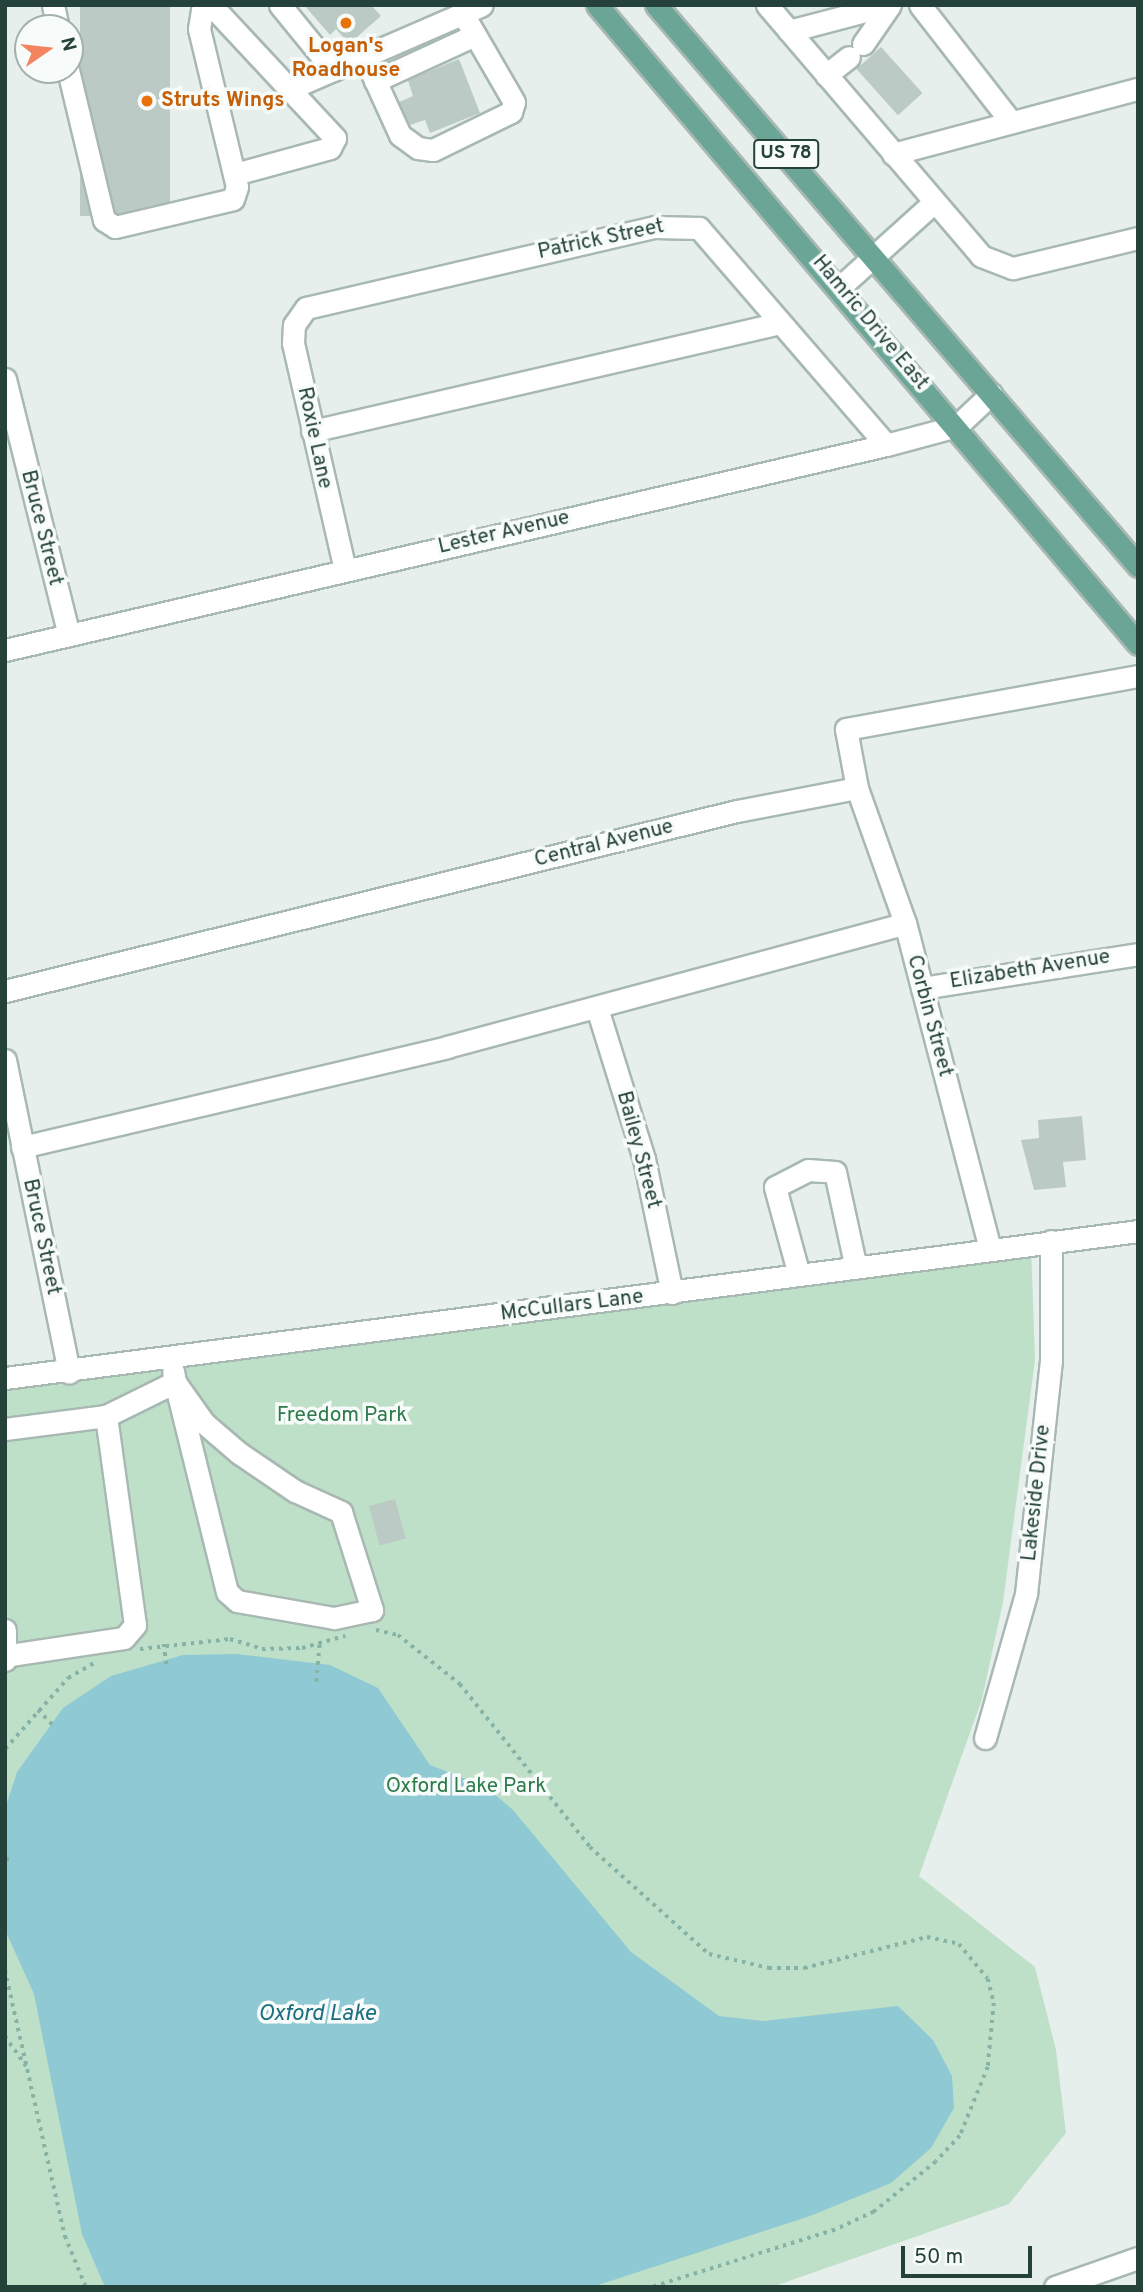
<!DOCTYPE html>
<style>
body{margin:0}
#map{position:relative;width:1143px;height:2292px;overflow:hidden;background:#e6efeb;font-family:Overpass,sans-serif}
div>[style]{position:absolute}
.green>*{inset:0;background:#bfe0c8}
.water>*{inset:0;background:#8ec9d4}
.building>*{inset:0;background:#bbcac4;transform-origin:0 0}
.path>*{height:3.5px;margin-top:-1.75px;transform-origin:0;background:repeating-linear-gradient(90deg,#86b3a5 0 3.5px,transparent 0 8.5px)}
.roads{filter:drop-shadow(2px 0 #a8b8b2) drop-shadow(-2px 0 #a8b8b2) drop-shadow(0 2px #a8b8b2) drop-shadow(0 -2px #a8b8b2)}
.minor>*{height:21px;margin:-10.5px;padding:0 10.5px;transform-origin:10.5px;border-radius:10.5px;background:#fff}
.major>*{height:21px;margin:-10.5px;padding:0 10.5px;transform-origin:10.5px;border-radius:10.5px;background:#6aa596}
.dots>*{width:19px;height:19px;translate:-50% -50%;box-sizing:border-box;border:4px solid #f7fbf9;border-radius:50%}
span{translate:-50% -50%;white-space:nowrap;text-align:center;line-height:1.15;-webkit-text-stroke:7px #f7fbf9;paint-order:stroke}
.shield-label span{padding:2px 5px;background:#f7fbf9;border:2px solid;border-radius:5px;-webkit-text-stroke-width:0}
.shield-label{font-size:19px;color:#24423a;font-weight:700}
.food-label{font-size:21px;color:#c56008;font-weight:700}
.left{translate:0 -50%;text-align:left}
.street-label{font-size:21px;color:#24423a}
.park-label{font-size:21px;color:#2d7a4b}
.water-label{font-size:23px;color:#1c6f80;font-style:italic}
.frame{position:absolute;inset:0;border:7px solid #24423a;pointer-events:none}
.north{position:absolute;left:14px;top:14px;width:70px;height:70px;box-sizing:border-box;background:#f7fbf9;border:2px solid #a3b1ad;border-radius:50%;rotate:76deg;font-size:19px;font-weight:700;line-height:28px;text-align:center;color:#24423a}
.north::after{content:'';display:block;margin:auto;width:24px;height:32px;background:#f4845f;clip-path:polygon(50% 0,100% 100%,50% 72%,0 100%)}
.scale{position:absolute;left:901px;top:2246px;width:131px;height:32px;box-sizing:border-box;border:4px solid #24423a;border-top:0;padding-left:9px;font-size:21px;line-height:24px;white-space:nowrap;color:#24423a;-webkit-text-stroke:5px #f7fbf9;paint-order:stroke}
</style>
<div id="map">
<div class="green">
<div style="clip-path:polygon(1031px 1244px,1035px 1360px,1003px 1602px,982px 1699px,919px 1876px,1035px 1967px,1056px 2050px,1066px 2133px,1009px 2204px,772px 2287px,5px 2287px,5px 1378px)"></div>
</div>
<div class="water">
<div style="clip-path:polygon(236px 1654px,330px 1665px,378px 1688px,430px 1765px,486px 1787px,513px 1810px,631px 1952px,719px 2016px,763px 2021px,898px 2006px,933px 2040px,952px 2076px,954px 2108px,931px 2148px,891px 2183px,810px 2216px,592px 2287px,105px 2287px,82px 2234px,34px 1994px,6px 1932px,5px 1809px,17px 1772px,63px 1708px,111px 1676px,183px 1655px)"></div>
</div>
<div class="building">
<div style="left:80px;top:5px;width:90px;height:211px"></div>
<div style="clip-path:polygon(304px 5px,371px 5px,381px 16px,349px 44px,336px 29px,330px 35px)"></div>
<div style="left:881px;top:47px;width:62px;height:33px;rotate:48deg"></div>
<div style="clip-path:polygon(459px 59px,480px 113px,430px 133px,425px 120px,410px 125px,399px 102px,413px 96px,408px 80px)"></div>
<div style="clip-path:polygon(1082px 1116px,1086px 1160px,1063px 1162px,1066px 1187px,1034px 1190px,1021px 1140px,1039px 1138px,1038px 1120px)"></div>
<div style="left:395px;top:1499px;width:41px;height:27px;rotate:75deg"></div>
</div>
<div class="path">
<div style="left:376px;top:1630px;width:23px;rotate:13deg"></div>
<div style="left:398px;top:1635px;width:79px;rotate:38.3deg"></div>
<div style="left:460px;top:1684px;width:208px;rotate:51.4deg"></div>
<div style="left:590px;top:1847px;width:160px;rotate:42deg"></div>
<div style="left:709px;top:1954px;width:62px;rotate:13.1deg"></div>
<div style="left:769px;top:1968px;width:35px"></div>
<div style="left:804px;top:1968px;width:127px;rotate:-14.1deg"></div>
<div style="left:927px;top:1937px;width:33px;rotate:12deg"></div>
<div style="left:959px;top:1944px;width:45px;rotate:50.4deg"></div>
<div style="left:988px;top:1979px;width:25px;rotate:76deg"></div>
<div style="left:994px;top:2003px;width:64px;rotate:95.4deg"></div>
<div style="left:988px;top:2067px;width:74px;rotate:112.1deg"></div>
<div style="left:960px;top:2136px;width:35px;rotate:133deg"></div>
<div style="left:936px;top:2162px;width:80px;rotate:141.1deg"></div>
<div style="left:874px;top:2212px;width:43px;rotate:155.2deg"></div>
<div style="left:835px;top:2230px;width:191px;rotate:162.6deg"></div>
<div style="left:164px;top:1644px;width:24px;rotate:83deg"></div>
<div style="left:140px;top:1649px;width:91px;rotate:-6.3deg"></div>
<div style="left:230px;top:1639px;width:34px;rotate:17deg"></div>
<div style="left:262px;top:1649px;width:40px;rotate:-1.4deg"></div>
<div style="left:302px;top:1648px;width:45px;rotate:-15.6deg"></div>
<div style="left:316px;top:1682px;width:37px;rotate:-85deg"></div>
<div style="left:38px;top:1710px;width:24px;rotate:45deg"></div>
<div style="left:5px;top:1749px;width:95px;rotate:-48.4deg"></div>
<div style="left:68px;top:1678px;width:32px;rotate:-30deg"></div>
<div style="left:5px;top:1859px;width:4px"></div>
<div style="left:5px;top:1970px;width:273px;rotate:77.3deg"></div>
<div style="left:65px;top:2236px;width:55px;rotate:67.6deg"></div>
<div style="left:5px;top:2036px;width:37px;rotate:55deg"></div>
</div>
<div class="roads">
<div class="minor">
<div style="left:53px;top:5px;width:24px;rotate:78deg"></div>
<div style="left:211px;top:5px;width:182px;rotate:47deg"></div>
<div style="left:335px;top:138px;width:11px;rotate:117deg"></div>
<div style="left:330px;top:148px;width:98px;rotate:164.7deg"></div>
<div style="left:280px;top:5px;width:84px;rotate:50.8deg"></div>
<div style="left:767px;top:5px;width:330px;rotate:49.5deg"></div>
<div style="left:981px;top:256px;width:34px;rotate:21deg"></div>
<div style="left:1013px;top:268px;width:129px;rotate:-13.5deg"></div>
<div style="left:920px;top:5px;width:148px;rotate:52.1deg"></div>
<div style="left:789px;top:31px;width:102px;rotate:-14.7deg"></div>
<div style="left:863px;top:44px;width:47px;rotate:-55.3deg"></div>
<div style="left:364px;top:56px;width:87px;rotate:65.5deg"></div>
<div style="left:400px;top:135px;width:22px;rotate:36deg"></div>
<div style="left:418px;top:148px;width:15px;rotate:8deg"></div>
<div style="left:433px;top:150px;width:87px;rotate:-26deg"></div>
<div style="left:511px;top:112px;width:10px;rotate:-73deg"></div>
<div style="left:514px;top:102px;width:102px;rotate:-120.1deg"></div>
<div style="left:68px;top:70px;width:154px;rotate:76.5deg"></div>
<div style="left:104px;top:220px;width:13px;rotate:32deg"></div>
<div style="left:115px;top:227px;width:121px;rotate:-13.3deg"></div>
<div style="left:233px;top:199px;width:13px;rotate:-72deg"></div>
<div style="left:237px;top:187px;width:163px;rotate:-103.5deg"></div>
<div style="left:199px;top:29px;width:24px;rotate:-81deg"></div>
<div style="left:826px;top:75px;width:29px;rotate:-38deg"></div>
<div style="left:375px;top:81px;width:110px;rotate:-24.7deg"></div>
<div style="left:289px;top:89px;width:210px;rotate:-23.5deg"></div>
<div style="left:893px;top:154px;width:253px;rotate:-14.9deg"></div>
<div style="left:840px;top:287px;width:125px;rotate:-42.1deg"></div>
<div style="left:5px;top:379px;width:264px;rotate:76deg"></div>
<div style="left:312px;top:431px;width:480px;rotate:-13deg"></div>
<div style="left:345px;top:570px;width:233px;rotate:-102.9deg"></div>
<div style="left:293px;top:343px;width:18px;rotate:-87deg"></div>
<div style="left:294px;top:325px;width:21px;rotate:-55deg"></div>
<div style="left:306px;top:308px;width:358px;rotate:-13.1deg"></div>
<div style="left:655px;top:227px;width:44px;rotate:1.3deg"></div>
<div style="left:699px;top:228px;width:286px;rotate:49.2deg"></div>
<div style="left:5px;top:650px;width:905px;rotate:-13.1deg"></div>
<div style="left:886px;top:445px;width:73px;rotate:-15deg"></div>
<div style="left:957px;top:426px;width:47px;rotate:-43.3deg"></div>
<div style="left:922px;top:988px;width:219px;rotate:-8.9deg"></div>
<div style="left:5px;top:991px;width:754px;rotate:-13.82deg"></div>
<div style="left:737px;top:811px;width:122px;rotate:-10.9deg"></div>
<div style="left:597px;top:1008px;width:158px;rotate:72.7deg"></div>
<div style="left:644px;top:1159px;width:137px;rotate:78.2deg"></div>
<div style="left:5px;top:1060px;width:319px;rotate:78.4deg"></div>
<div style="left:22px;top:1147px;width:437px;rotate:-13.2deg"></div>
<div style="left:447px;top:1047px;width:474px;rotate:-15.1deg"></div>
<div style="left:990px;top:1249px;width:337px;rotate:-104.6deg"></div>
<div style="left:905px;top:923px;width:143px;rotate:-109.6deg"></div>
<div style="left:857px;top:788px;width:60px;rotate:-100.6deg"></div>
<div style="left:846px;top:729px;width:297px;rotate:-10.3deg"></div>
<div style="left:799px;top:1275px;width:91px;rotate:-105.3deg"></div>
<div style="left:775px;top:1187px;width:37px;rotate:-27deg"></div>
<div style="left:808px;top:1170px;width:27px;rotate:4deg"></div>
<div style="left:835px;top:1172px;width:98px;rotate:77.7deg"></div>
<div style="left:5px;top:1378px;width:1142px;rotate:-7.39deg"></div>
<div style="left:175px;top:1382px;width:50px;rotate:54.7deg"></div>
<div style="left:204px;top:1423px;width:46px;rotate:40.6deg"></div>
<div style="left:239px;top:1453px;width:68px;rotate:34.2deg"></div>
<div style="left:295px;top:1491px;width:51px;rotate:24.5deg"></div>
<div style="left:341px;top:1512px;width:103px;rotate:72.4deg"></div>
<div style="left:372px;top:1610px;width:39px;rotate:168deg"></div>
<div style="left:334px;top:1618px;width:98px;rotate:-170.1deg"></div>
<div style="left:237px;top:1601px;width:13px;rotate:-138deg"></div>
<div style="left:227px;top:1592px;width:216px;rotate:-103.9deg"></div>
<div style="left:5px;top:1429px;width:102px;rotate:-7.3deg"></div>
<div style="left:106px;top:1416px;width:77px;rotate:-26.2deg"></div>
<div style="left:175px;top:1382px;width:11px;rotate:-100deg"></div>
<div style="left:5px;top:1630px;width:30px;rotate:90deg"></div>
<div style="left:10px;top:1655px;width:115px;rotate:-8.5deg"></div>
<div style="left:124px;top:1638px;width:17px;rotate:-50deg"></div>
<div style="left:135px;top:1625px;width:211px;rotate:-97.9deg"></div>
<div style="left:985px;top:1738px;width:150px;rotate:-74.1deg"></div>
<div style="left:1026px;top:1594px;width:234px;rotate:-83.9deg"></div>
<div style="left:1051px;top:1361px;width:120px;rotate:-90deg"></div>
<div style="left:1055px;top:2287px;width:88px;rotate:-19.3deg"></div>
</div>
<div class="major">
<div style="left:597px;top:5px;width:837px;rotate:49.75deg"></div>
<div style="left:656px;top:5px;width:740px;rotate:49.33deg"></div>
</div>
</div>
<div class="dots">
<div style="left:346px;top:23px;background:#e8710a"></div>
<div style="left:147px;top:101px;background:#e8710a"></div>
</div>
<div class="shield-label">
<span style="left:786px;top:154px">US 78</span>
</div>
<div class="food-label">
<span style="left:346px;top:59px">Logan's<br>Roadhouse</span>
<span class="left" style="left:161px;top:101px">Struts Wings</span>
</div>
<div class="street-label">
<span style="left:601px;top:240px;rotate:-12deg">Patrick Street</span>
<span style="left:870px;top:323px;rotate:50deg">Hamric Drive East</span>
<span style="left:314px;top:438px;rotate:78deg">Roxie Lane</span>
<span style="left:41px;top:528px;rotate:76deg">Bruce Street</span>
<span style="left:504px;top:533px;rotate:-13deg">Lester Avenue</span>
<span style="left:604px;top:844px;rotate:-14deg">Central Avenue</span>
<span style="left:1030px;top:970px;rotate:-9deg">Elizabeth Avenue</span>
<span style="left:929px;top:1016px;rotate:75deg">Corbin Street</span>
<span style="left:638px;top:1150px;rotate:75deg">Bailey Street</span>
<span style="left:41px;top:1237px;rotate:78deg">Bruce Street</span>
<span style="left:572px;top:1306px;rotate:-7deg">McCullars Lane</span>
<span style="left:1037px;top:1493px;rotate:-84deg">Lakeside Drive</span>
</div>
<div class="park-label">
<span style="left:342px;top:1416px">Freedom Park</span>
<span style="left:466px;top:1787px">Oxford Lake Park</span>
</div>
<div class="water-label">
<span style="left:317px;top:2015px">Oxford Lake</span>
</div>
<div class="frame"></div>
<div class="north">N</div>
<div class="scale">50 m</div>
</div>
